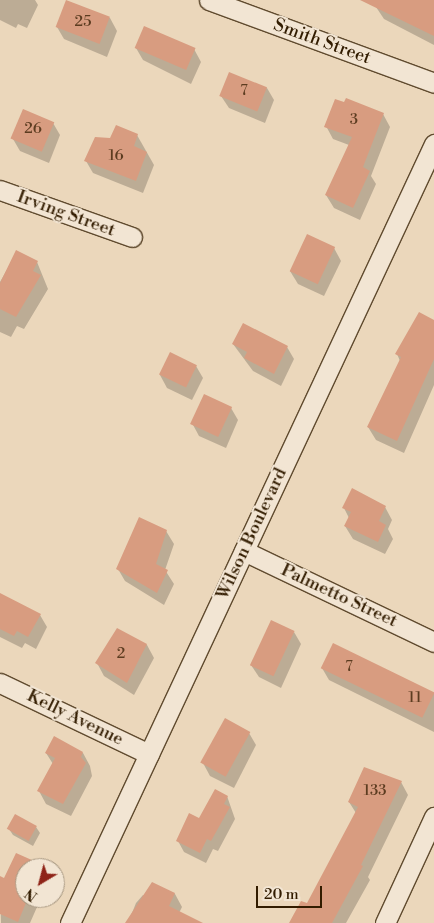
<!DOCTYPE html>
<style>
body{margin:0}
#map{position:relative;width:434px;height:923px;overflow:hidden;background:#ebd7bb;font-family:"Libre Bodoni",serif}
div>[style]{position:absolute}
.shadow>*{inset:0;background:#0003}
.building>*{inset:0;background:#d89c80;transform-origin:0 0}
.roads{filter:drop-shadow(1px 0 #604b2f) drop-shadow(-1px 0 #604b2f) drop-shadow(0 1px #604b2f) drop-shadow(0 -1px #604b2f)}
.minor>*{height:19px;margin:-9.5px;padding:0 9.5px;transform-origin:9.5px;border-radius:9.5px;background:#f2e5d3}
span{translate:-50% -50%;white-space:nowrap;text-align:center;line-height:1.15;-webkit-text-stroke:4px #f2e5d3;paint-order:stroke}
.number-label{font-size:15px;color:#5c3c20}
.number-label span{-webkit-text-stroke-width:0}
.street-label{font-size:18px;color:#321c00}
.north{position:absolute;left:15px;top:858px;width:50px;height:50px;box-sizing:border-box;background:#f2e5d3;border:1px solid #a5957f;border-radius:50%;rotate:217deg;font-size:14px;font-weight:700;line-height:20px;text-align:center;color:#321c00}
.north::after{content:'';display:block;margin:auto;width:18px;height:22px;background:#8f2418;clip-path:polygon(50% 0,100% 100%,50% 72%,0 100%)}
.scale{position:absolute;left:256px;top:886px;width:66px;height:22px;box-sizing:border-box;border:2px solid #321c00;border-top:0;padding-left:6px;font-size:15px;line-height:18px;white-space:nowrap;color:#321c00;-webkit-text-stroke:4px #f2e5d3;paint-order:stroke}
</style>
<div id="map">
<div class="shadow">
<div style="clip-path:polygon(0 0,35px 0,38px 5px,27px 28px,18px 24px,16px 28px,0 20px)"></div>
<div style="clip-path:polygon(380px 0,427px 0,434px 3px,434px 45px,384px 19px,376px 7px)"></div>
<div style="clip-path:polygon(67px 1px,110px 18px,117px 31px,107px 57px,64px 39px,57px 27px)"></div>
<div style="clip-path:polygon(136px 48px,194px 49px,201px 62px,191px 84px,143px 60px)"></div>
<div style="clip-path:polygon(267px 88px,274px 100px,265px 123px,229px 108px,221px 96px)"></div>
<div style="clip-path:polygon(383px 114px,390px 127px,371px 176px,376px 184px,360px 220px,334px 208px,326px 195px,349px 145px,333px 139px,326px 126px)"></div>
<div style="clip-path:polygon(53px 123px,60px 135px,49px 163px,20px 151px,13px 139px)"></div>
<div style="clip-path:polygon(137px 135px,154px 165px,143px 193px,93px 173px,86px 161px,111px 140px)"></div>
<div style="clip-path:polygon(334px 248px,341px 261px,324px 296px,298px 284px,290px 271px)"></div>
<div style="clip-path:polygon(17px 252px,37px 262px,48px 289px,24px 329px,17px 326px,11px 337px,0 332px,0 282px)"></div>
<div style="clip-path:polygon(434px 321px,434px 385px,404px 453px,376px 440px,368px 427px,400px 361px,397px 354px)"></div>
<div style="clip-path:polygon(233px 344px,287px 347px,294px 359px,281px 386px,253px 371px)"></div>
<div style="clip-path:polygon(196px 366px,203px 378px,192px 400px,167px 388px,160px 375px)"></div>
<div style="clip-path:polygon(231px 408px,238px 420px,226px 448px,199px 436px,192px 423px)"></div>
<div style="clip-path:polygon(385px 507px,392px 520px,388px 529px,393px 539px,385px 554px,353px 539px,345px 526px,349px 518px,344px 508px)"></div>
<div style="clip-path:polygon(166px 531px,174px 544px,165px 570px,174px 584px,164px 605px,125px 581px,118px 569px)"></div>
<div style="clip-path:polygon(0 595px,40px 615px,47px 627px,36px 649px,25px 643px,22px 648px,0 637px)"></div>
<div style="clip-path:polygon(118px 630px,147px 645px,154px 658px,134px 695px,104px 676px,97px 663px)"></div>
<div style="clip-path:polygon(294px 632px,301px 644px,281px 688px,259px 677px,251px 665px)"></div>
<div style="clip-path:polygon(322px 668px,434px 694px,434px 732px,329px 680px)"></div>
<div style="clip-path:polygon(249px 733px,256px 745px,234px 788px,210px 776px,203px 763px)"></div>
<div style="clip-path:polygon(46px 753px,83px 753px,90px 766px,92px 776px,71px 816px,46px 804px,39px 791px,53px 764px)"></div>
<div style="clip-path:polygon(401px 782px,408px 795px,368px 877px,370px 880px,346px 923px,291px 923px,307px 905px,356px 813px,349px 802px)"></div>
<div style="clip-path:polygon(227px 796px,235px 819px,218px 851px,213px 849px,206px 863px,184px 852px,178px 841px)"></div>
<div style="clip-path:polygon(16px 816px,36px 827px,40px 833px,33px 846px,13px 835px,9px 829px)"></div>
<div style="clip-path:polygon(16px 855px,43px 868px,25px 868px,25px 898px,41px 898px,30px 923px,1px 923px,0 878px,5px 880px)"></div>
<div style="clip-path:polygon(152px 883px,175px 894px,182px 907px,174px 923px,128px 923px,136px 903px,143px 895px,146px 896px)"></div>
</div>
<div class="building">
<div style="left:66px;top:0;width:47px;height:29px;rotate:21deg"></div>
<div style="clip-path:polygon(360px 0,434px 0,434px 36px)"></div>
<div style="left:144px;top:26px;width:56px;height:24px;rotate:23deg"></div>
<div style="left:229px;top:72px;width:41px;height:26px;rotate:22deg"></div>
<div style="clip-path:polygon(346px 98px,384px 113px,363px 167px,370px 171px,353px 208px,325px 195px,352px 137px,324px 127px,335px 99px,344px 102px)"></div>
<div style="left:23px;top:109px;width:34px;height:32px;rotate:23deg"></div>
<div style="clip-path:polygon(116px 125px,138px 134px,134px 146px,147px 152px,136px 181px,84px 161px,95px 137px,110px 138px)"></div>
<div style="left:307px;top:234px;width:31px;height:41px;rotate:25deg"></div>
<div style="clip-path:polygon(16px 250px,38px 261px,33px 271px,41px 275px,16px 317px,0 309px,0 283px)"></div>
<div style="clip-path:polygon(419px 312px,434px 320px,434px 359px,397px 441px,367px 427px,401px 357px,395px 354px)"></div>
<div style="clip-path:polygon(243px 323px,288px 346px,274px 374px,244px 358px,247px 352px,232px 344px)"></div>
<div style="left:170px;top:352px;width:30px;height:25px;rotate:26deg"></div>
<div style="left:204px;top:394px;width:31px;height:33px;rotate:25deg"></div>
<div style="clip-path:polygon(352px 488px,386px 506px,379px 521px,386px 525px,378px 542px,344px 526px,351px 512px,342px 508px)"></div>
<div style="clip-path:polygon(139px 517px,167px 530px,156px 564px,168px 570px,157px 593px,116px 569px)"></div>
<div style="clip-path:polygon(0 593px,41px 614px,28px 637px,17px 631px,14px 636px,0 629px)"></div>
<div style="left:271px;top:620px;width:26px;height:50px;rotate:25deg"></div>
<div style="clip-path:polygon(117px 628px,147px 644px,127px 683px,95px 663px)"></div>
<div style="left:333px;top:643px;width:113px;height:28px;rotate:26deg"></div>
<div style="left:225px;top:718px;width:29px;height:51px;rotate:29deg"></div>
<div style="clip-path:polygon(54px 736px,83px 752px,81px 757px,86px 763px,63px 804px,37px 791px,55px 758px,45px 753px)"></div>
<div style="clip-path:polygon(364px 767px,402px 781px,361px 865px,363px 866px,332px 923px,289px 923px,301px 901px,307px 903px,358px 807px,348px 802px)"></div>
<div style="clip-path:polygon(215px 789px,228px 796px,224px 804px,230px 807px,211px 841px,207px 839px,200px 853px,176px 841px,189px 813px,199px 818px)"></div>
<div style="left:15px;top:814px;width:25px;height:17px;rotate:29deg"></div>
<div style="clip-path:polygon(16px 853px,43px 865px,25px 868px,25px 898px,28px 898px,18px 922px,0 914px,0 876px,4px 878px)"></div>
<div style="clip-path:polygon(152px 882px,175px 893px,169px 906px,203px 923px,125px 923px)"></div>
</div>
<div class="roads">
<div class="minor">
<div style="left:209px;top:0;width:240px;rotate:20.2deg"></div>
<div style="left:0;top:190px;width:140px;rotate:19.6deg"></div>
<div style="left:244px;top:551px;width:211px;rotate:25.6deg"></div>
<div style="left:0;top:683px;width:165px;rotate:25.5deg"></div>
<div style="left:70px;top:923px;width:860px;rotate:-64.95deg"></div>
<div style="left:385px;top:923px;width:117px;rotate:-65.2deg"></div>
</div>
</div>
<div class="number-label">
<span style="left:83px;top:22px">25</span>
<span style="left:244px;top:91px">7</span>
<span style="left:354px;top:120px">3</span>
<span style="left:33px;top:129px">26</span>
<span style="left:116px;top:156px">16</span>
<span style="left:121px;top:654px">2</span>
<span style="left:349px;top:667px">7</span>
<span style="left:415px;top:698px">11</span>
<span style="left:375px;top:791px">133</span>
</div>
<div class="street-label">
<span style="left:322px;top:42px;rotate:20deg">Smith Street</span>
<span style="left:66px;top:214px;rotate:20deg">Irving Street</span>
<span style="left:252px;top:534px;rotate:-65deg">Wilson Boulevard</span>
<span style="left:339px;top:596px;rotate:25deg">Palmetto Street</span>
<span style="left:75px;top:718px;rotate:26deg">Kelly Avenue</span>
</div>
<div class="north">N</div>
<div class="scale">20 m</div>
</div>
